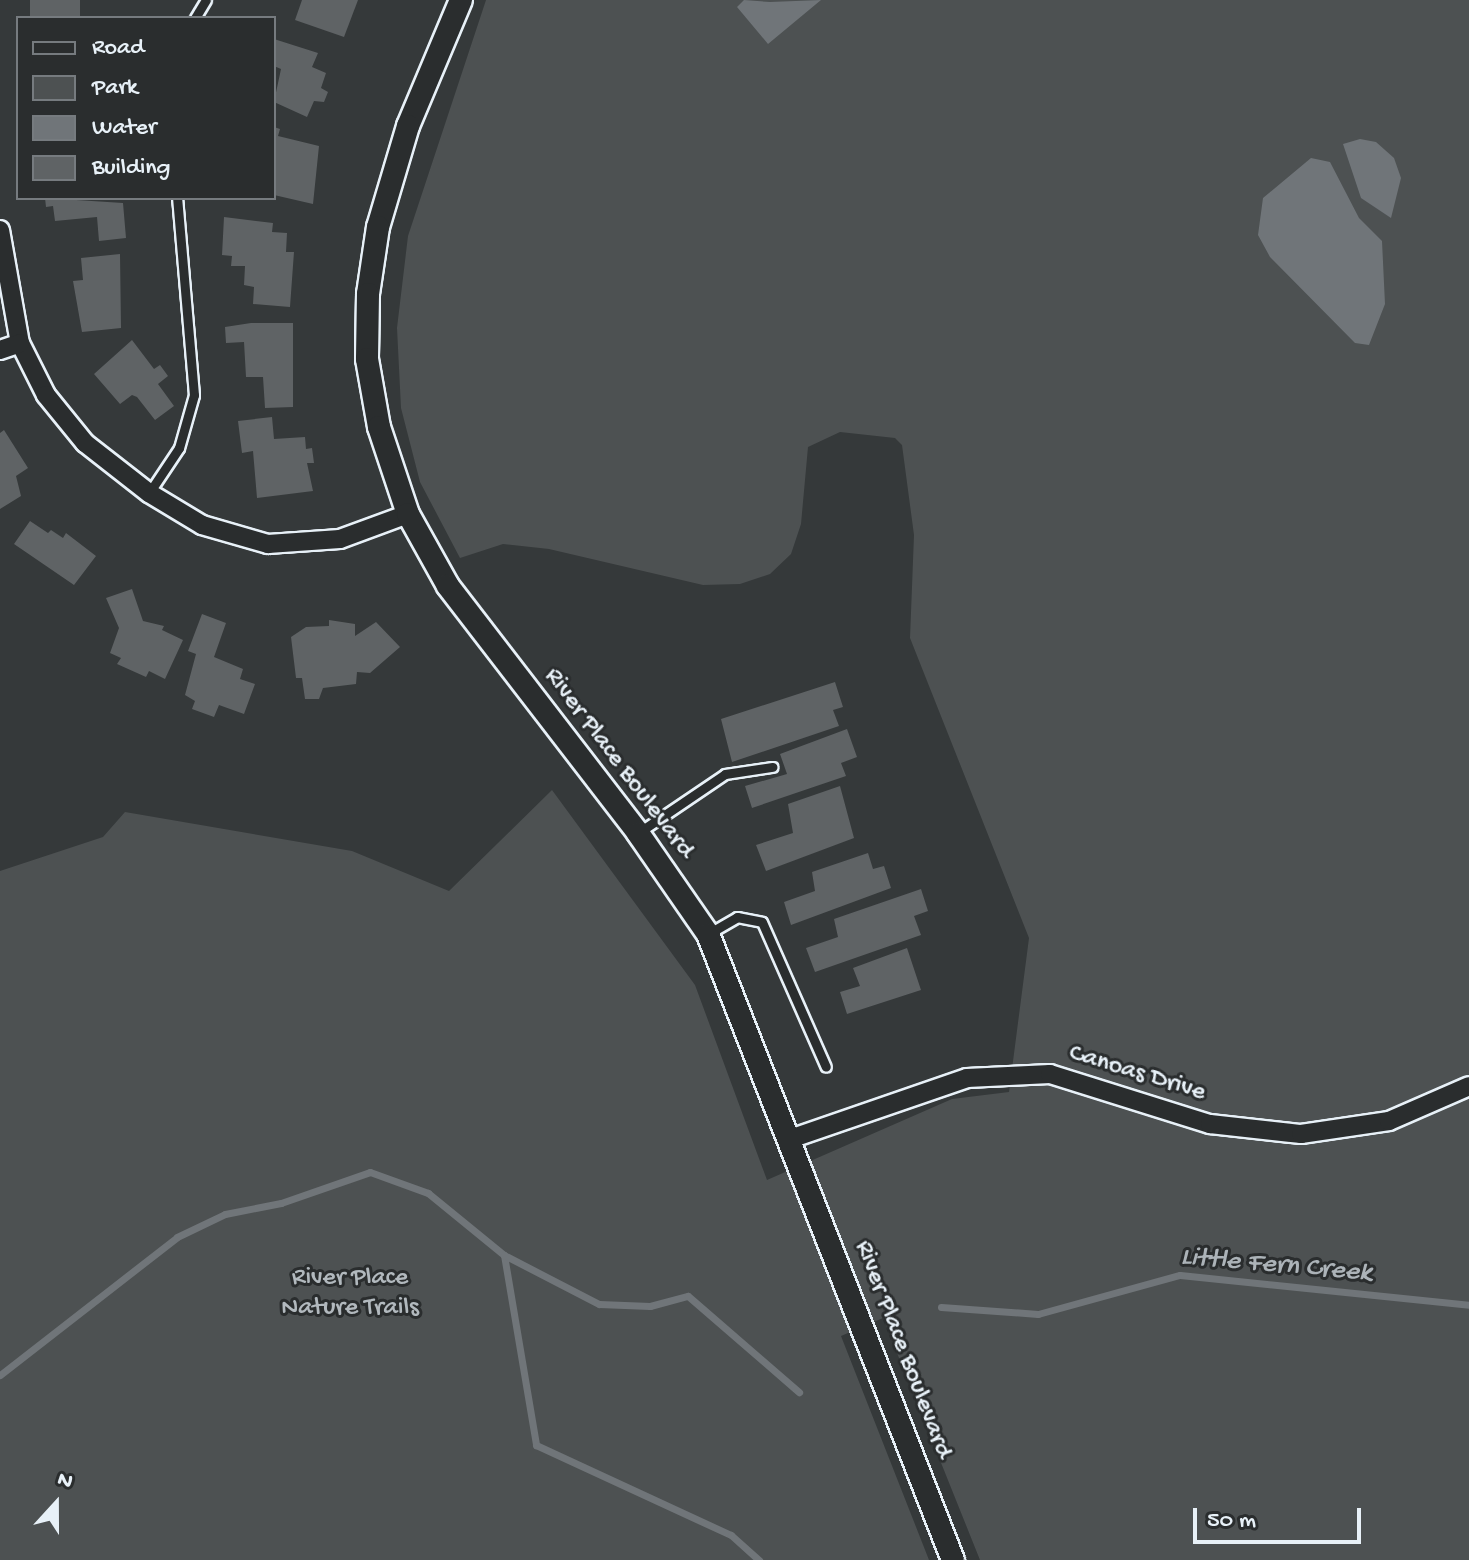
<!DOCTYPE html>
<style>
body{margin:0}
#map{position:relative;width:1469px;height:1560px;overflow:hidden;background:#35393a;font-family:"Gochi Hand",sans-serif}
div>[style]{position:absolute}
.green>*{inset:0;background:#4d5152}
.water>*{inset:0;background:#707579}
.stream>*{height:7px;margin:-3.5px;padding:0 3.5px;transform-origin:3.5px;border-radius:3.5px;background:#707579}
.building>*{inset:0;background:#5f6365;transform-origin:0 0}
.roads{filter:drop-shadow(2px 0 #e8f1f8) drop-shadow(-2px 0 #e8f1f8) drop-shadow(0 2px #e8f1f8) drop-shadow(0 -2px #e8f1f8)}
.service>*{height:9px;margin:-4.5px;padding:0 4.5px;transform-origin:4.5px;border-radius:4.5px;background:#2a2d2e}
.minor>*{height:18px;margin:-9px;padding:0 9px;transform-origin:9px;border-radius:9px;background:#2a2d2e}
.tertiary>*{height:22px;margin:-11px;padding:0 11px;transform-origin:11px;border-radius:11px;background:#2a2d2e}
span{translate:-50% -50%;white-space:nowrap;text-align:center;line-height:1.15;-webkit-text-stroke:6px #2a2d2e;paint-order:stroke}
.street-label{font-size:26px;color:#e8f1f8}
.park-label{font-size:26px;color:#b2b9be}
.water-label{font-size:28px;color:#acb3b8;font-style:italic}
.legend{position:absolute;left:16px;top:16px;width:260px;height:184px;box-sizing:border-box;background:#2a2d2e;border:2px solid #767b7f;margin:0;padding:10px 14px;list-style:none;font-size:24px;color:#e8f1f8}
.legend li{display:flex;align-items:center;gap:16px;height:40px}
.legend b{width:40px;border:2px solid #767b7f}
.north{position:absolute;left:16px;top:1464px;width:80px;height:80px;-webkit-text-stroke:6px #2a2d2e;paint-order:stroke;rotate:21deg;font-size:22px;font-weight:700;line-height:32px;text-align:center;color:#e8f1f8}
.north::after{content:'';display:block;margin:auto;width:28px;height:36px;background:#e8f1f8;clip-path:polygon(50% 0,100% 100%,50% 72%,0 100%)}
.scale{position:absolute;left:1193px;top:1508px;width:168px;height:36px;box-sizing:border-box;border:4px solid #e8f1f8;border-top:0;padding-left:10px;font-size:24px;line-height:28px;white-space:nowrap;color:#e8f1f8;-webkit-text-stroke:6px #2a2d2e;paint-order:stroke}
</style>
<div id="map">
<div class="green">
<div style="clip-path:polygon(486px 0,1469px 0,1469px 1560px,980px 1560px,883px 1318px,841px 1336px,929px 1560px,0 1560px,0 871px,103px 837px,125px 812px,352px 851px,449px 891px,552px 790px,695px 985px,767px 1180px,952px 1099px,1009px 1092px,1029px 938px,910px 638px,914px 535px,902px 445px,895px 438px,840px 432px,808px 447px,801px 524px,791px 554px,770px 574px,740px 584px,703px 585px,549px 549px,503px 544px,460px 558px,420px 482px,401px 408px,397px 328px,408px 236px)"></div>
</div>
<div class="water">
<div style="clip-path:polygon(744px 0,770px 2px,821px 0,768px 44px,737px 7px)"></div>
<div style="clip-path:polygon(1360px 139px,1376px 142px,1394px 158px,1401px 178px,1391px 218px,1361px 198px,1343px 144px)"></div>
<div style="clip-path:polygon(1311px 158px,1330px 162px,1359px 218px,1382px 241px,1385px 304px,1369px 345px,1355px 343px,1270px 257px,1258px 235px,1263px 198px)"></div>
</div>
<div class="stream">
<div style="left:504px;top:1255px;width:193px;rotate:80.4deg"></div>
<div style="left:536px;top:1445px;width:215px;rotate:24.8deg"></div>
<div style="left:731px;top:1535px;width:38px;rotate:42deg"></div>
<div style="left:941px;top:1307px;width:97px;rotate:4.1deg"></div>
<div style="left:1038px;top:1314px;width:147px;rotate:-15.4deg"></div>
<div style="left:1180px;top:1275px;width:291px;rotate:5.9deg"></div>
<div style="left:0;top:1375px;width:224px;rotate:-37.9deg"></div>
<div style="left:177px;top:1237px;width:53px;rotate:-25.6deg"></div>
<div style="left:225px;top:1214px;width:57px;rotate:-11.1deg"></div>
<div style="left:281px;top:1203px;width:94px;rotate:-19.2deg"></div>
<div style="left:370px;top:1172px;width:62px;rotate:19.9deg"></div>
<div style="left:428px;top:1193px;width:98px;rotate:39.2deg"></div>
<div style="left:504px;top:1255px;width:107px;rotate:27.3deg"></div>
<div style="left:599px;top:1304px;width:51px;rotate:2.2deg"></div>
<div style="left:650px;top:1306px;width:39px;rotate:-15deg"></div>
<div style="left:688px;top:1296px;width:147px;rotate:40.9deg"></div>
</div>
<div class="building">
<div style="left:80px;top:0;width:18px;height:50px;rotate:90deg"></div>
<div style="clip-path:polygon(302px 0,358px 0,344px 37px,295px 20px)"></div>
<div style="clip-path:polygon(274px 39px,318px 53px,312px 67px,326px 73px,321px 88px,328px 92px,324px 102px,314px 101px,307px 117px,274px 102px,281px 69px,274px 66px)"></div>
<div style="clip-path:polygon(274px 127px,280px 129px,278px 136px,319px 146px,313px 204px,274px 195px)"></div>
<div style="clip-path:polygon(45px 198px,123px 203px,126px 238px,99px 241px,97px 217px,55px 221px,53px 206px,46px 207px)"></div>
<div style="clip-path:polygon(224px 217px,273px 223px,272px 232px,287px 233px,286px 252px,294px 252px,290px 307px,253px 304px,254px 287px,244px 285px,245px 266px,231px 266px,232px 256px,222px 255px)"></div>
<div style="clip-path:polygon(120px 254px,121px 328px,82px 332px,73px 281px,83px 280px,81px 258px)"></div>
<div style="clip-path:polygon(251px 323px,293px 323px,293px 407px,265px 408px,263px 377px,246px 377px,244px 342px,226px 343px,225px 327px)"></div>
<div style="clip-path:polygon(132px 340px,154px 369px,160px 365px,168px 376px,158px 384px,174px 406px,155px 420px,137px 397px,132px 395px,120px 404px,94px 374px)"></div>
<div style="clip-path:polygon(272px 417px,274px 439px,305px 437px,306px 449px,312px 448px,314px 463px,307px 463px,313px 491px,257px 498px,253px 451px,242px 453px,238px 421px)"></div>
<div style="clip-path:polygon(4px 430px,28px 468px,16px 476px,21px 496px,0 509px,0 433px)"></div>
<div style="clip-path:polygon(30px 521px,48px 533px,51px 530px,63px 538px,66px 533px,96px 556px,74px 585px,14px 544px)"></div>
<div style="clip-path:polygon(132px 589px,143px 621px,164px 626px,162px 630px,183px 640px,165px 679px,149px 671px,146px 677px,117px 664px,121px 658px,110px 653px,119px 628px,106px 598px)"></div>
<div style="clip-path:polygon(202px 614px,226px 623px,214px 657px,243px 669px,240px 679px,255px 684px,244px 714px,219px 705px,214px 717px,192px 709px,195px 701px,185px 695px,196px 654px,188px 651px)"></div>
<div style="clip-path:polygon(329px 620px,355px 624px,355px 636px,376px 622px,400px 647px,370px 673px,357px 672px,356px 684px,323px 688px,319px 699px,305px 699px,302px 678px,296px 678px,291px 637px,306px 627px,329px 626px)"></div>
<div style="clip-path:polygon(835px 682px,843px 707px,833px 710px,839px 726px,732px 762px,721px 719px)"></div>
<div style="clip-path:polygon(847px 729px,857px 757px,841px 763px,846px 776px,752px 808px,745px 786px,787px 774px,780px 754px)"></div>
<div style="clip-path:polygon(840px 786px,854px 838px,766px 871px,756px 845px,793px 833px,788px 804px)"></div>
<div style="clip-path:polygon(868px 853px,873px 869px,884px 866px,891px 888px,791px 925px,784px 902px,815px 891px,812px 872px)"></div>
<div style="clip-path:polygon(921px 889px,928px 911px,914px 916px,921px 935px,815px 972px,806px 948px,838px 937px,834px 919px)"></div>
<div style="clip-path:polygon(907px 948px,921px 990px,847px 1014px,840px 992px,860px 986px,853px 968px)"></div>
</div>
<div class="roads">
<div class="service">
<div style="left:195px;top:18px;width:21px;rotate:-59deg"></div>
<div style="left:149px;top:493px;width:54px;rotate:-56.3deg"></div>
<div style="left:179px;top:448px;width:55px;rotate:-74.2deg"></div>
<div style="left:194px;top:395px;width:198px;rotate:-94.9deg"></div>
<div style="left:638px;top:833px;width:105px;rotate:-34.1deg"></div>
<div style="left:725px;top:774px;width:48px;rotate:-8.5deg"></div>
<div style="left:708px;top:934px;width:34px;rotate:-30deg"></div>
<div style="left:737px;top:917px;width:25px;rotate:11deg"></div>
<div style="left:762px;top:922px;width:158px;rotate:66.2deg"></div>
</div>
<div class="minor">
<div style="left:0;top:230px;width:115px;rotate:80deg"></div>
<div style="left:20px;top:343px;width:58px;rotate:63.4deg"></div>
<div style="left:46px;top:395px;width:62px;rotate:50.9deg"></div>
<div style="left:85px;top:443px;width:81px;rotate:38deg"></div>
<div style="left:149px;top:493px;width:62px;rotate:31.1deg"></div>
<div style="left:202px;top:525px;width:69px;rotate:16.1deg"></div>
<div style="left:268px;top:544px;width:72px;rotate:-4deg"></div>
<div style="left:340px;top:539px;width:72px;rotate:-20.2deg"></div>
<div style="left:0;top:350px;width:21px;rotate:-19deg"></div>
<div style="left:790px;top:1139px;width:187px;rotate:-19deg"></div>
<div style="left:967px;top:1078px;width:83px;rotate:-2.8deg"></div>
<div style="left:1050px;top:1074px;width:168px;rotate:17.4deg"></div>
<div style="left:1210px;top:1124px;width:92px;rotate:6.3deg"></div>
<div style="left:1301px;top:1134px;width:89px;rotate:-8.4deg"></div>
<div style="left:1389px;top:1121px;width:87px;rotate:-23.6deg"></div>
</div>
<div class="tertiary">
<div style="left:461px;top:0;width:137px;rotate:112.8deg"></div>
<div style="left:408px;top:126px;width:105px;rotate:106.5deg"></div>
<div style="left:378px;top:227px;width:68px;rotate:98.5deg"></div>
<div style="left:368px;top:294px;width:65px;rotate:90.9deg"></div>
<div style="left:367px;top:359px;width:69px;rotate:80deg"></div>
<div style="left:379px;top:427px;width:92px;rotate:71.6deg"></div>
<div style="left:408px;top:514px;width:82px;rotate:60.9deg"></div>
<div style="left:448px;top:586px;width:312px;rotate:52.4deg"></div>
<div style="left:638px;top:833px;width:123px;rotate:55.3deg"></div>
<div style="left:708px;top:934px;width:672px;rotate:68.63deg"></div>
</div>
</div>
<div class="street-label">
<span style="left:618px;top:764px;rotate:53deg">River Place Boulevard</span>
<span style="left:1137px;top:1074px;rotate:17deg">Canoas Drive</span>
<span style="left:902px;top:1350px;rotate:69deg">River Place Boulevard</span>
</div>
<div class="park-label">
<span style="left:350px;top:1294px">River Place<br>Nature Trails</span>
</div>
<div class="water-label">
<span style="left:1276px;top:1266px;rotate:5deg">Little Fern Creek</span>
</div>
<ul class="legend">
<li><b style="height:10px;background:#2a2d2e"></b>Road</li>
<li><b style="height:22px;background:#4d5152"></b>Park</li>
<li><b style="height:22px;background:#707579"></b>Water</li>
<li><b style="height:22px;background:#5f6365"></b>Building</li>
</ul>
<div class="north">N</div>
<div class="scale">50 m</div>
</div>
